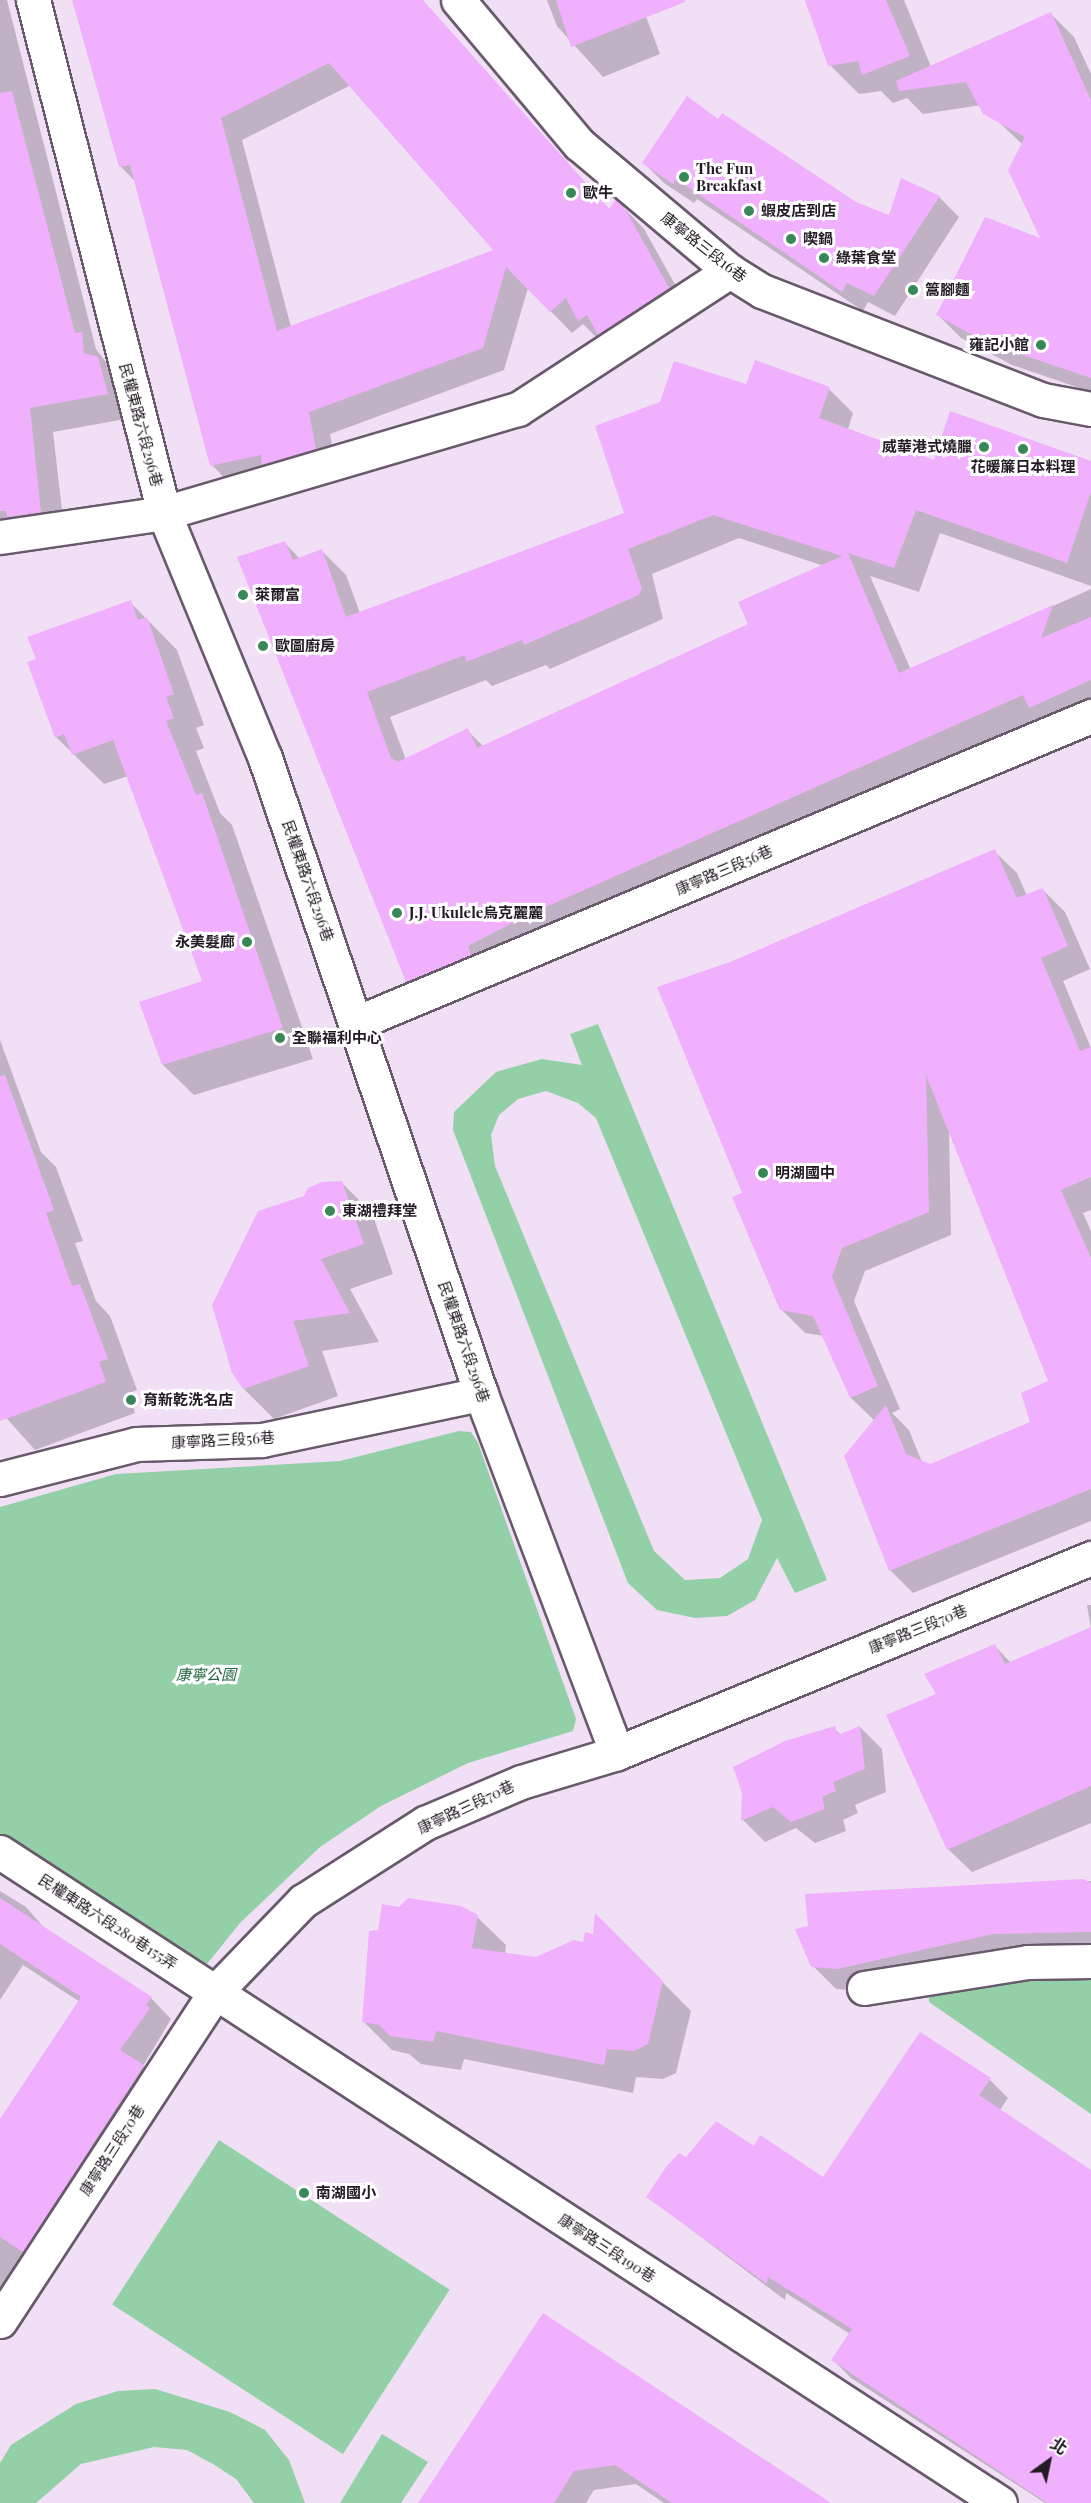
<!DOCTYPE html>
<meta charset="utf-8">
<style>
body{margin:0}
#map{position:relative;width:1091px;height:2503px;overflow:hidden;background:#f1dff5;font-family:"Playfair Display","Noto Sans TC",serif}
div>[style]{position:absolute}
.green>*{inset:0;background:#94d0a7;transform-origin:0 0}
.shadow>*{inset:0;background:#0003}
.building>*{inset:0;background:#f0b0fd}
.roads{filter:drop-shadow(2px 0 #68596b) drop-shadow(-2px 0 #68596b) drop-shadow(0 2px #68596b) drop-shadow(0 -2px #68596b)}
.minor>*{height:33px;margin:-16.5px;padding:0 16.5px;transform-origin:16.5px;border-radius:16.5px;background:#fff}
.dots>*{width:16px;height:16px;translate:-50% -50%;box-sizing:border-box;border:3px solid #fff;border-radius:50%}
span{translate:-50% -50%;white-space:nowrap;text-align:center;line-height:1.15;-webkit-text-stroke:6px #fff;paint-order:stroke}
.poi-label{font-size:15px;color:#221b23;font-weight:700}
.left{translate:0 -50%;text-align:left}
.right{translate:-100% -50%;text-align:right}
.street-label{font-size:15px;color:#221b23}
.park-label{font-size:15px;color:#24663f;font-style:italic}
.north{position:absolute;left:1019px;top:2431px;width:60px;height:60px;-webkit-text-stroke:4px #fff;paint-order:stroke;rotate:33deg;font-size:16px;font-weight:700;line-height:24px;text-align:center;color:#221b23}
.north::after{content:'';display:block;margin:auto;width:21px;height:27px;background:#221b23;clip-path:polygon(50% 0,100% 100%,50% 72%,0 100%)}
</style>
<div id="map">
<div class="green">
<div style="clip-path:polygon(evenodd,598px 1024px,827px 1580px,795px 1593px,777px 1558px,755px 1600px,727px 1616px,695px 1618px,657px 1610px,628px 1583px,453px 1130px,454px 1112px,496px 1072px,542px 1059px,582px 1065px,570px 1034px,598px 1024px,546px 1091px,578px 1103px,596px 1118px,762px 1520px,748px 1559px,720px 1578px,685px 1580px,654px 1551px,495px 1166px,491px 1135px,499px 1115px,518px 1099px,546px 1091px)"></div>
<div style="clip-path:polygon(459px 1431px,471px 1432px,478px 1443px,576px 1719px,573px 1731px,468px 1763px,381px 1806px,320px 1847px,240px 1923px,207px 1964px,0 1834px,0 1507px,116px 1474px,340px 1461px)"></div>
<div style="clip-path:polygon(1091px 1974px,1091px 2114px,929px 2002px,929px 1994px,1025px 1977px)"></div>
<div style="left:219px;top:2140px;width:275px;height:196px;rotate:33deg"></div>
<div style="clip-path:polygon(155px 2389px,230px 2412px,265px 2430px,289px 2460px,305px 2503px,254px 2503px,236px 2479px,213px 2464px,187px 2450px,154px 2447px,81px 2464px,36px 2503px,0 2503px,0 2463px,11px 2445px,76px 2404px,118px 2391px)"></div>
<div style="clip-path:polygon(382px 2434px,428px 2462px,401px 2503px,340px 2503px)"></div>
</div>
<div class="shadow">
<div style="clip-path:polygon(0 0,7px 0,96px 349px,122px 383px,131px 418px,53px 432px,65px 536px,0 534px)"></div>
<div style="clip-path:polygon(evenodd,74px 0,373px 0,434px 15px,610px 210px,622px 206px,644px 229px,690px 311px,601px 342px,583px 324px,572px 333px,528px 288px,504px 370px,330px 434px,337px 471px,233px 487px,212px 465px,136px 182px,120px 166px,74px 0,351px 85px,496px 251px,291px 327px,242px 140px,351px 85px)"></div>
<div style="clip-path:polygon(547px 0,640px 0,660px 54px,603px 77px,557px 26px)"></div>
<div style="clip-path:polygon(805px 0,904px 0,931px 67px,1051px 14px,1074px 37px,1091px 74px,1091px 392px,1012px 365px,961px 338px,938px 315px,1043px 241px,1023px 145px,981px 105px,923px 114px,907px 98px,893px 103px,881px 91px,859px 94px,830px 65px)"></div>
<div style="clip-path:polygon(718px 121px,855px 203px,890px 217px,939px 197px,959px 217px,895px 316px,868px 302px,863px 311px,697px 199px,694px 203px,664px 183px,644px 163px)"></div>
<div style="clip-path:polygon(evenodd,747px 386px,829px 389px,853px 413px,848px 429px,935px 462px,1091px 463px,1091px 586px,940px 533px,919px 592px,870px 576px,911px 670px,1091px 589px,1091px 715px,432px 1005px,408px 981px,284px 542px,300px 559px,321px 550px,346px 575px,360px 613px,626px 514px,747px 386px,739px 538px,824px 566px,750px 625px,483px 746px,467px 730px,406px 760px,390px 717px,486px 680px,492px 686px,546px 665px,550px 669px,663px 619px,652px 574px,739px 538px)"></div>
<div style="clip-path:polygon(130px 602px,177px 650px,204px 725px,196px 728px,204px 748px,196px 751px,220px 813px,232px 825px,313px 1059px,194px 1095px,163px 1065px,204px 982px,128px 776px,104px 784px,56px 737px,38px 660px)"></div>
<div style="clip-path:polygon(evenodd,994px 851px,1017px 873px,1027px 896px,1042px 889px,1065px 912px,1090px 969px,1063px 981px,1091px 1048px,1091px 1210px,1083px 1213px,1091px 1231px,1091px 1521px,913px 1593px,890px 1570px,875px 1421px,851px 1398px,824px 1336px,805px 1333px,781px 1309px,744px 1193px,731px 963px,994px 851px,949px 1130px,1050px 1382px,1031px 1423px,930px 1465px,922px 1462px,909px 1430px,892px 1413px,900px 1409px,854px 1301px,865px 1271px,951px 1235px,949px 1130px)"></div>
<div style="clip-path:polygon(0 1040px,41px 1152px,56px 1167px,83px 1241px,75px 1243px,96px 1301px,110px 1316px,137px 1390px,129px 1393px,135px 1413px,35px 1450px,0 1411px)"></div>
<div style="clip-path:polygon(342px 1183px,372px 1213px,393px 1274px,350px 1289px,379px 1342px,322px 1351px,338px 1396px,274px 1419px,244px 1389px,305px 1197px)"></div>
<div style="clip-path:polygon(1087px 1605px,1091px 1605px,1091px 1823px,972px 1872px,948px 1849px,938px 1695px,995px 1646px,1011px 1663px,1091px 1629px)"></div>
<div style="clip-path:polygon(860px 1727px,882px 1749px,886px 1792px,855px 1805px,858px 1813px,843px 1820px,846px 1831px,815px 1843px,796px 1828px,765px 1842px,743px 1820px,743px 1792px,834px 1728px,841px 1735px)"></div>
<div style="clip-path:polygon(1091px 1881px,1091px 1955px,861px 1991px,836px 1989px,813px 1966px,806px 1895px)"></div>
<div style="clip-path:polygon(0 1891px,26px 1907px,46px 1930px,151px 1998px,171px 2019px,143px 2066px,163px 2087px,0 2336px,0 2121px,80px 2002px,23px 1965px,0 2000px)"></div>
<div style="clip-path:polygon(597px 1916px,691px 2011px,676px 2073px,663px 2079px,636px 2077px,633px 2093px,464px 2059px,461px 2070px,421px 2064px,409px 2054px,392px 2050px,363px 2021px,477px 1917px,506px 1945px,505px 1954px,537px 1959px,584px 1944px,594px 1935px)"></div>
<div style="clip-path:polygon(921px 2034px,990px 2080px,1008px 2098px,1000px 2110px,1091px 2171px,1091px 2503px,1045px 2503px,851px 2378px,833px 2360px,850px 2334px,786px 2293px,785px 2300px,648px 2197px,686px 2159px,754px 2148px,823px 2179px)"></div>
<div style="clip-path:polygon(543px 2315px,829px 2503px,664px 2503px,636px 2484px,594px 2490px,586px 2503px,420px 2503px)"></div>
</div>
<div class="building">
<div style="clip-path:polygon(evenodd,72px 0,423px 0,609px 209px,616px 199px,623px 205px,669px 288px,598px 335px,587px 315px,578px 321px,566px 298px,550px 312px,506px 267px,483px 348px,309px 412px,316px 449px,262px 465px,261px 455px,210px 466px,130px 165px,119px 167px,72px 0,329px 63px,493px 250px,277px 331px,221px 118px,329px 63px)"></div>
<div style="clip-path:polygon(556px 0,685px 0,685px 2px,571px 47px)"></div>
<div style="clip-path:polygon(805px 0,886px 0,910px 56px,862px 75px,858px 61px,828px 66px)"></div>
<div style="clip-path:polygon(1051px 12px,1091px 100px,1091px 378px,987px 343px,936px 315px,985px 217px,1040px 238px,1008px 170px,1025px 137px,983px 114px,966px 82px,899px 91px,896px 81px)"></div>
<div style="clip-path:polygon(12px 91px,75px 333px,82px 332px,84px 353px,98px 357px,108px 394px,30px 408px,41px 512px,7px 517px,6px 511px,0 511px,0 93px)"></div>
<div style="clip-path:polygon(687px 96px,718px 119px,722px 113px,856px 202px,889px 215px,901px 178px,940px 196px,874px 296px,847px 283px,842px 292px,676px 179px,673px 184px,642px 163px)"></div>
<div style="clip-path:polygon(evenodd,755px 360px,830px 387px,819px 418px,934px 460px,950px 411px,1091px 461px,1091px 492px,1067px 563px,916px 510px,894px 568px,848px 553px,899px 673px,1053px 605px,1041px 638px,1091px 617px,1091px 680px,1029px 708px,1023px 695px,530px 914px,468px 946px,471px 955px,406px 982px,237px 557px,285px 541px,293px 560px,322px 549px,346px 617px,624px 513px,595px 426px,660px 402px,674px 361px,746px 384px,755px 360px,713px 515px,842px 556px,738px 602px,748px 624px,556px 712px,477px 748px,468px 728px,398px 762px,391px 758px,367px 692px,465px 655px,466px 662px,522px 640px,524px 645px,639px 595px,642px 588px,628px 549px,713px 515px)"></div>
<div style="clip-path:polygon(131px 600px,138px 620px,147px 617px,174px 694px,166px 697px,174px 718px,166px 721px,196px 795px,202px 793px,283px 1028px,162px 1065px,139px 1002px,202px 981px,113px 740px,72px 755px,64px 734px,55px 738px,27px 662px,36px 659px,27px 637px)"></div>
<div style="clip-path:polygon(995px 849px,1017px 898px,1043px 888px,1068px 946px,1041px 958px,1080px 1051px,1091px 1047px,1091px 1177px,1061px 1190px,1091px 1258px,1091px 1489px,889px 1571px,844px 1456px,886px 1405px,906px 1454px,930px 1464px,1030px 1422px,1021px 1393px,1048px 1381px,926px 1075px,929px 1212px,842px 1248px,832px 1277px,878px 1386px,850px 1398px,813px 1316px,780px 1310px,732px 1197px,742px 1193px,657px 987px,730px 962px)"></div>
<div style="clip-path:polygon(5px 1075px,54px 1210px,46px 1213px,72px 1286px,80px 1284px,108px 1359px,99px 1362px,106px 1382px,0 1421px,0 1076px)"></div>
<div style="clip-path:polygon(342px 1181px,364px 1244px,321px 1259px,350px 1313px,293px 1321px,309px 1366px,243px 1389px,232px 1373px,212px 1305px,258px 1211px,304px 1196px,308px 1188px,322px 1182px)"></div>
<div style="clip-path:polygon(1091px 1627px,1091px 1786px,947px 1850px,886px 1715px,936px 1694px,924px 1674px,995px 1644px,1005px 1664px)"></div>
<div style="clip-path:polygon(835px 1726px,838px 1735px,860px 1726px,865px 1769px,833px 1782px,836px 1791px,822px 1797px,825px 1809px,791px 1822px,773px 1807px,741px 1821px,742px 1793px,733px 1767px,785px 1741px)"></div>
<div style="clip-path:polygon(1083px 1879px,1091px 1883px,1091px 1932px,993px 1934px,837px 1969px,811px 1967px,795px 1929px,808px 1926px,805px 1894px)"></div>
<div style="clip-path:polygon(0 1898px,152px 1997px,146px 2005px,150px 2008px,120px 2050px,144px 2065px,23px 2252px,0 2237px,0 2119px,81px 1997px,0 1944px)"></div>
<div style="clip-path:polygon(408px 1898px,461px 1906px,478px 1915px,472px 1948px,536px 1957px,574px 1940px,583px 1942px,585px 1932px,593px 1934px,595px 1913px,663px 1981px,648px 2044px,634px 2051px,607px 2049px,604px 2065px,436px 2031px,433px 2042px,390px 2036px,379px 2025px,362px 2022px,369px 1931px,378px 1930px,382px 1904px,399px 1907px)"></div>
<div style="clip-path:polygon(920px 2032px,991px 2078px,979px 2095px,1091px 2170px,1091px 2503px,1047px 2503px,831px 2360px,852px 2329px,768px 2277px,767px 2284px,646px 2197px,666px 2167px,679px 2153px,686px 2157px,716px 2121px,754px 2146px,760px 2135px,823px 2177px)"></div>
<div style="clip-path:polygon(543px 2313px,750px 2450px,831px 2503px,672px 2503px,615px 2465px,574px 2471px,554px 2503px,418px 2503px)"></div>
</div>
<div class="roads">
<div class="minor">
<div style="left:33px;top:0;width:529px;rotate:75.68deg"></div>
<div style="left:164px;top:513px;width:265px;rotate:67.6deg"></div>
<div style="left:265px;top:758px;width:672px;rotate:71.24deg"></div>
<div style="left:481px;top:1394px;width:384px;rotate:69.3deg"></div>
<div style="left:458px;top:0;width:188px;rotate:50deg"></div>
<div style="left:579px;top:144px;width:197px;rotate:40.1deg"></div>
<div style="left:730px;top:271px;width:38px;rotate:32deg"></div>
<div style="left:762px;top:291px;width:301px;rotate:21.2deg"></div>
<div style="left:1043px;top:400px;width:49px;rotate:10.6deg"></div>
<div style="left:0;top:537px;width:166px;rotate:-8.3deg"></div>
<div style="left:164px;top:513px;width:369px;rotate:-16.4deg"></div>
<div style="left:518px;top:409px;width:253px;rotate:-33.1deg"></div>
<div style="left:356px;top:1023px;width:797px;rotate:-22.67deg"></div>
<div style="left:0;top:1479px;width:140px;rotate:-14.4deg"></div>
<div style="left:136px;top:1444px;width:126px;rotate:-1.8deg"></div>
<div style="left:262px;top:1440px;width:224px;rotate:-11.9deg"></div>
<div style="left:0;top:1852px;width:1193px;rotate:33.06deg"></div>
<div style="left:864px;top:1988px;width:166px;rotate:-9deg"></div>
<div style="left:1028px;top:1962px;width:63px;rotate:-0.9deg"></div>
<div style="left:0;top:2321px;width:393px;rotate:-56.8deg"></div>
<div style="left:215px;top:1992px;width:127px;rotate:-46deg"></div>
<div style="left:303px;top:1901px;width:145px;rotate:-32.6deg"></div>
<div style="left:425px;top:1823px;width:104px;rotate:-23.1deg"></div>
<div style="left:521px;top:1782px;width:100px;rotate:-16.8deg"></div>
<div style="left:617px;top:1753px;width:513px;rotate:-22.36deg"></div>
</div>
</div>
<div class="dots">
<div style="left:684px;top:177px;background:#388757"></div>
<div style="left:571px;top:193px;background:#388757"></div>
<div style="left:749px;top:211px;background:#388757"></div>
<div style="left:791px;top:239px;background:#388757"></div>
<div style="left:824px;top:258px;background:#388757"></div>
<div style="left:913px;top:290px;background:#388757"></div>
<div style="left:1041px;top:345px;background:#388757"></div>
<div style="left:984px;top:447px;background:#388757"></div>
<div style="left:1023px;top:449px;background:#388757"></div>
<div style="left:243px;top:595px;background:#388757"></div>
<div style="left:263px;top:646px;background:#388757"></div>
<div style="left:397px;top:913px;background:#388757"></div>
<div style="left:247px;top:942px;background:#388757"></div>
<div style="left:280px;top:1038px;background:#388757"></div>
<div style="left:763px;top:1173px;background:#388757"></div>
<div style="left:330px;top:1211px;background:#388757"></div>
<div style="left:131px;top:1400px;background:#388757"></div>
<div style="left:304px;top:2193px;background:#388757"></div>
</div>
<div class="poi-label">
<span class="left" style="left:696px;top:177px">The Fun<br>Breakfast</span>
<span class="left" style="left:583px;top:193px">歐牛</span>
<span class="left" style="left:761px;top:211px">蝦皮店到店</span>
<span class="left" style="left:803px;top:239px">喫鍋</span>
<span class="left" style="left:836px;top:258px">綠葉食堂</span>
<span class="left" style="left:925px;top:290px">篙腳麵</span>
<span class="right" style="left:1029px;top:345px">雍記小館</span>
<span class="right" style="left:972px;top:447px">威華港式燒臘</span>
<span style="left:1023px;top:467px">花暖簾日本料理</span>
<span class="left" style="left:255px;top:595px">萊爾富</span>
<span class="left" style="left:275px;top:646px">歐圖廚房</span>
<span class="left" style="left:409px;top:913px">J.J. Ukulele烏克麗麗</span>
<span class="right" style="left:235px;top:942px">永美髮廊</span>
<span class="left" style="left:292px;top:1038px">全聯福利中心</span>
<span class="left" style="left:775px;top:1173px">明湖國中</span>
<span class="left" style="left:342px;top:1211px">東湖禮拜堂</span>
<span class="left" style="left:143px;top:1400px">育新乾洗名店</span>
<span class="left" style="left:316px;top:2193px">南湖國小</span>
</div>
<div class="street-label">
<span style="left:704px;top:247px;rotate:38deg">康寧路三段16巷</span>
<span style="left:141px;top:425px;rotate:75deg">民權東路六段296巷</span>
<span style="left:724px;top:870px;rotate:-23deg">康寧路三段56巷</span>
<span style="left:308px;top:881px;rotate:71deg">民權東路六段296巷</span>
<span style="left:464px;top:1342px;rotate:71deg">民權東路六段296巷</span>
<span style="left:223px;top:1440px;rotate:-3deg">康寧路三段56巷</span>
<span style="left:918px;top:1629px;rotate:-22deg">康寧路三段70巷</span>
<span style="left:466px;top:1807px;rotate:-25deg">康寧路三段70巷</span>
<span style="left:108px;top:1922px;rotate:33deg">民權東路六段280巷155弄</span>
<span style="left:112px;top:2150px;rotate:-57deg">康寧路三段70巷</span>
<span style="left:607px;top:2248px;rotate:33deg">康寧路三段190巷</span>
</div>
<div class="park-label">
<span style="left:206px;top:1675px">康寧公園</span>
</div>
<div class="north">北</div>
</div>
